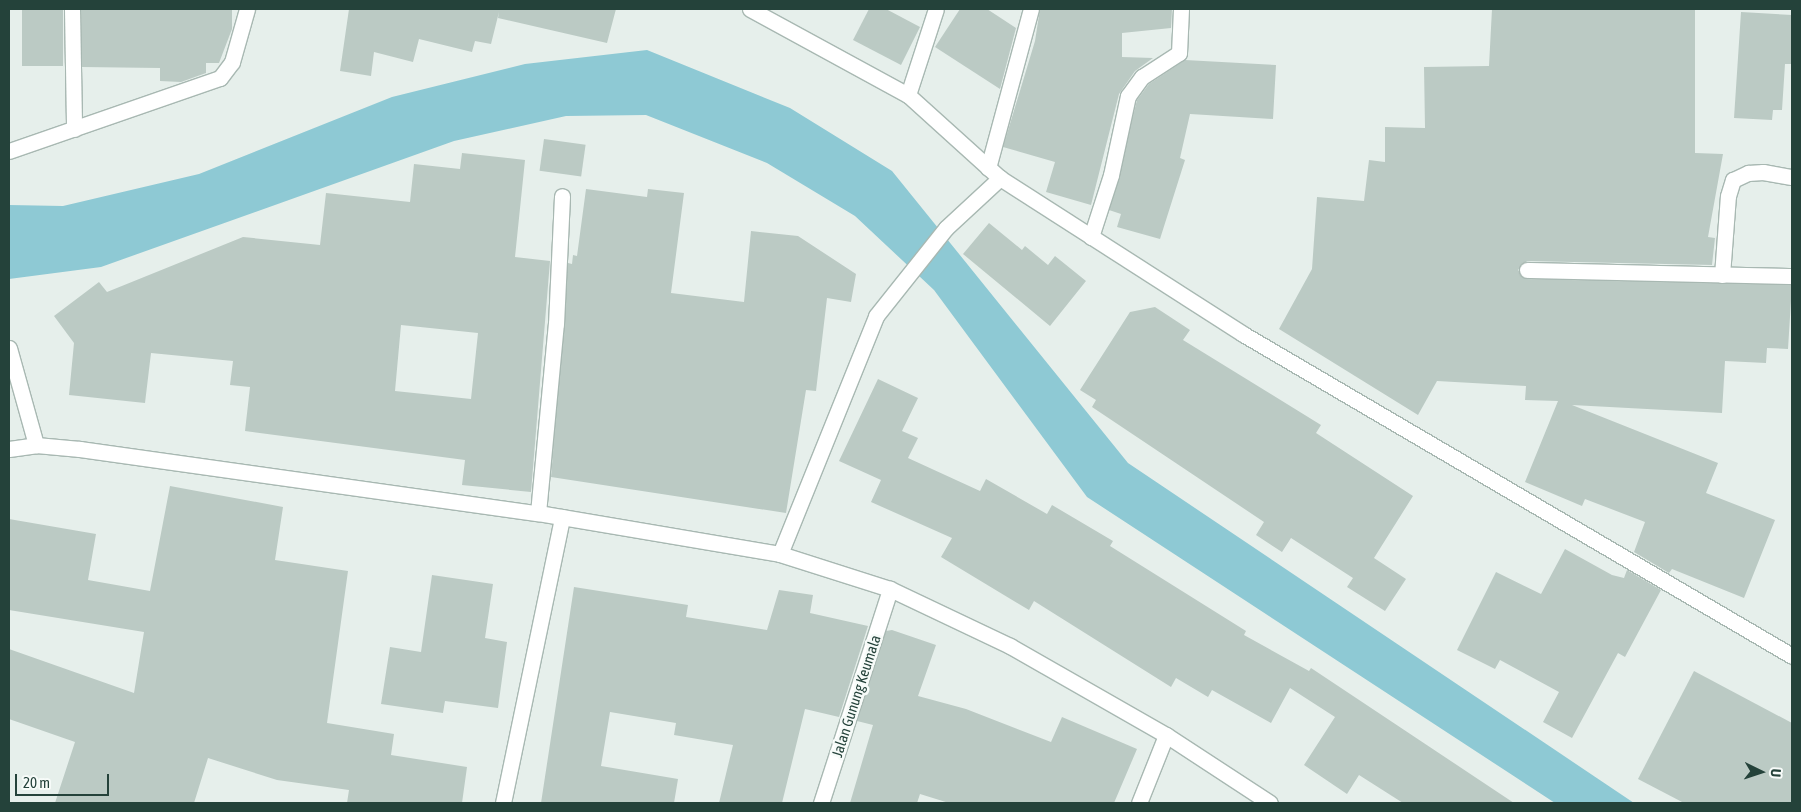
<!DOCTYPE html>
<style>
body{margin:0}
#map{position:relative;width:1801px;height:812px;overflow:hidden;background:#e6efeb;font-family:"Asap Condensed",sans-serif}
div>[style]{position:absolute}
.water>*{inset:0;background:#8ec9d4}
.building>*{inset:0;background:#bbcac4;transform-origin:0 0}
.roads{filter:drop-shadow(1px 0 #a8b8b2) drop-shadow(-1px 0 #a8b8b2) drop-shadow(0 1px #a8b8b2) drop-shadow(0 -1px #a8b8b2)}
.street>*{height:15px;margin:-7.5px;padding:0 7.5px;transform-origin:7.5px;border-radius:7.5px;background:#fff}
.secondary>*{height:15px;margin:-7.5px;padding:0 7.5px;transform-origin:7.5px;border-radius:7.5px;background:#fff}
span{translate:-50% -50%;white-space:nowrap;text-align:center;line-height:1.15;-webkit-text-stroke:5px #f7fbf9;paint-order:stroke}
.street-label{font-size:15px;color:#24423a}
.frame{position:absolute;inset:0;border:10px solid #24423a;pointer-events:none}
.north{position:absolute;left:1736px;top:747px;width:50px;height:50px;-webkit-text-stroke:4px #f7fbf9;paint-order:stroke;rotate:94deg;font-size:14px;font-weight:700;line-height:20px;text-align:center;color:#24423a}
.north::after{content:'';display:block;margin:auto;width:18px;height:22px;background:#24423a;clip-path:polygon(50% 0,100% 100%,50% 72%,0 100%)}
.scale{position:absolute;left:15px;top:774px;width:94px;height:22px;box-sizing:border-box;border:2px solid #24423a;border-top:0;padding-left:6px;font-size:15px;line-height:18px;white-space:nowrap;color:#24423a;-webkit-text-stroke:4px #f7fbf9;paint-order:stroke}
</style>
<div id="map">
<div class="water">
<div style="clip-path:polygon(647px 50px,790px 108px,892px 171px,1128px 463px,1634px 803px,1555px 803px,1087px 497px,934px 290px,855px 216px,767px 163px,646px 115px,566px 116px,454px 141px,101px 267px,9px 279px,9px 205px,63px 206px,199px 174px,392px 97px,525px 64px)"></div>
</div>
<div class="building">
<div style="left:22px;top:9px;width:41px;height:57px"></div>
<div style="clip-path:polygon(81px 9px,232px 9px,232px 29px,219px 63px,206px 63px,206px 73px,181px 82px,160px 81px,160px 68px,82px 67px)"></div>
<div style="clip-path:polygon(349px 9px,616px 9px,607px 43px,498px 18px,499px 12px,491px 44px,475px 41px,472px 52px,419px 39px,413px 62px,374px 52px,371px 76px,340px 71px)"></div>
<div style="clip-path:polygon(869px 9px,886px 9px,920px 27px,901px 65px,853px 40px)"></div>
<div style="clip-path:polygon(960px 9px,987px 9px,1016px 28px,1000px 89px,935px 47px)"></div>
<div style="clip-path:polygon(1040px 9px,1172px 9px,1171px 28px,1122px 33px,1122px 57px,1153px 58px,1135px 71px,1119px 94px,1091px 205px,1046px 192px,1055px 162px,1003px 147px,1035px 41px)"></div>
<div style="clip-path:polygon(1492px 9px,1695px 9px,1695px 153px,1723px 154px,1708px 237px,1715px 238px,1712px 265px,1527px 261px,1518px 270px,1527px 279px,1792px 285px,1788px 349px,1767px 348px,1766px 363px,1725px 361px,1722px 413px,1572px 405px,1718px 463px,1706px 493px,1775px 520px,1744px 598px,1672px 569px,1669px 573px,1634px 552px,1645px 522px,1585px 499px,1582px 506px,1525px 482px,1558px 401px,1525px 400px,1526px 386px,1437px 381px,1418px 415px,1279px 329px,1312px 269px,1317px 197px,1364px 201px,1369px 160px,1385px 162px,1385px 127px,1425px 128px,1424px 67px,1489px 66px)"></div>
<div style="clip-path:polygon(1741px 12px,1792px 15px,1792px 64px,1785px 64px,1782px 110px,1773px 110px,1772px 120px,1734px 118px)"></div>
<div style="clip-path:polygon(1185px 60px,1276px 65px,1273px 119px,1190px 114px,1180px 158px,1185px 160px,1160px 239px,1117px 227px,1121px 214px,1109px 210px,1137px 100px,1149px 84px)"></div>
<div style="left:544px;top:139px;width:42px;height:32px;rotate:8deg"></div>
<div style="clip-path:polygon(evenodd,462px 153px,525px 160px,515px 257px,550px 261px,531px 492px,462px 485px,465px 460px,245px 431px,250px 387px,230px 385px,233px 361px,151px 353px,145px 403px,69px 395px,74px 343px,54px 316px,99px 282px,107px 292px,243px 237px,320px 245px,326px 193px,410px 202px,414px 164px,460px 169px,462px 153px,401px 325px,478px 333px,471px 399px,395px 391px,401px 325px)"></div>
<div style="clip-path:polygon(586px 189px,647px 197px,648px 189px,684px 193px,671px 293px,744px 302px,751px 231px,798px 236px,856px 274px,851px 302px,827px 298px,816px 391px,806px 390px,786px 513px,551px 477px,568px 263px,572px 264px,573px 255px,577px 256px)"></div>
<div style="clip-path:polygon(989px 223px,1022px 250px,1025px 246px,1048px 265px,1055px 256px,1086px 281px,1050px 326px,963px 254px)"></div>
<div style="clip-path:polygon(1155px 307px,1190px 330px,1183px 340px,1321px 425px,1316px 433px,1413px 496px,1374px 558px,1406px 579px,1385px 611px,1347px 587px,1353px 578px,1291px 538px,1282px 552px,1256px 535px,1264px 522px,1092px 407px,1096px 400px,1080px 390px,1130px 312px)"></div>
<div style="clip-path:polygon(878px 379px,918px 398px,902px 431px,918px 438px,908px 458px,980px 491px,986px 479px,1047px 514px,1052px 505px,1113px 541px,1110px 546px,1246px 631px,1244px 635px,1309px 671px,1311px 668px,1514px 803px,1403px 803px,1359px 775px,1347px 794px,1304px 765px,1335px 717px,1290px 688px,1271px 723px,1212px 690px,1208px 697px,1176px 678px,1171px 687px,1034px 601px,1029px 610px,941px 557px,952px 538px,871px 502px,881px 480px,839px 461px)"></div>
<div style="clip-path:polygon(170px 486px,283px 507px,275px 560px,348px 571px,327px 723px,394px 734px,391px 755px,467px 767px,462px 803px,347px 803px,349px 790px,277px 780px,208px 758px,194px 803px,55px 803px,75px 742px,9px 719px,9px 649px,134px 693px,144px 632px,9px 610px,9px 519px,96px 534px,88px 580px,150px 591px)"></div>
<div style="clip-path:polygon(1565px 549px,1612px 575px,1624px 578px,1627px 570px,1661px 590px,1625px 657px,1618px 653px,1572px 738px,1543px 722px,1559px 692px,1500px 660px,1495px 669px,1457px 650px,1496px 572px,1541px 594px)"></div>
<div style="clip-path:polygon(432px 575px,493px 584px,485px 638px,507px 642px,498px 708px,445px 701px,443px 713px,381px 704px,390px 647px,421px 652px)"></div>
<div style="clip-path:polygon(574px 587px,688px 605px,686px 617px,767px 630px,779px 590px,813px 595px,810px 613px,868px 626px,839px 717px,805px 709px,782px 803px,719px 803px,733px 745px,674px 735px,676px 723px,610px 712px,601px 766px,678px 779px,674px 803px,541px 803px)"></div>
<div style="clip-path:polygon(892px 630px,936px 645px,918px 696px,966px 709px,1051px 742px,1062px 717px,1137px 749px,1114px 803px,949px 803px,920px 794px,917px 803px,850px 803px,873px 725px,857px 721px,886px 631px)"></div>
<div style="clip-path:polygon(1694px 671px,1792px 723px,1792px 803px,1684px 803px,1638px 779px)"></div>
</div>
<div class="roads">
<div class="street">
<div style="left:72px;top:9px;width:120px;rotate:89deg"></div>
<div style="left:908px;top:95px;width:90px;rotate:-72deg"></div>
<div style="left:9px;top:151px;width:223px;rotate:-19.1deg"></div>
<div style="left:220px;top:78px;width:20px;rotate:-53deg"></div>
<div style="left:232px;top:62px;width:55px;rotate:-74.2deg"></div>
<div style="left:988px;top:168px;width:165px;rotate:-74.9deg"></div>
<div style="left:1091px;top:237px;width:65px;rotate:-72.1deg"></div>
<div style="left:1111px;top:175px;width:81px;rotate:-77.9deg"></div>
<div style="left:1128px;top:96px;width:24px;rotate:-54deg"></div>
<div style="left:1142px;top:77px;width:44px;rotate:-33deg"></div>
<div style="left:1179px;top:53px;width:44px;rotate:-87.4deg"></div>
<div style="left:1527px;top:270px;width:265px;rotate:1.3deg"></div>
<div style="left:1722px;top:275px;width:79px;rotate:-85.7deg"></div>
<div style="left:1728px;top:196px;width:17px;rotate:-73deg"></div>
<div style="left:1733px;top:180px;width:17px;rotate:-25deg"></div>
<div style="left:1748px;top:173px;width:15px;rotate:-4deg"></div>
<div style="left:1763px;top:172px;width:29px;rotate:10deg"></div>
<div style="left:9px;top:348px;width:101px;rotate:74.4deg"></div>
<div style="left:9px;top:449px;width:27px;rotate:-8deg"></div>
<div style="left:36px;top:445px;width:44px;rotate:5.2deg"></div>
<div style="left:80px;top:449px;width:462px;rotate:8deg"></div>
<div style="left:538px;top:513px;width:245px;rotate:9.6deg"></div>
<div style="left:780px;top:554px;width:115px;rotate:17.7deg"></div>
<div style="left:890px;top:589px;width:133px;rotate:25.4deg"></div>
<div style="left:1010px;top:646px;width:180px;rotate:29.7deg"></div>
<div style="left:1166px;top:735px;width:124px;rotate:33.2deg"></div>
<div style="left:538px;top:513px;width:190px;rotate:-84.6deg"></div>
<div style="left:556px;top:324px;width:128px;rotate:-87.3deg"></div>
<div style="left:780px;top:554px;width:257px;rotate:-68deg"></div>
<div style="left:876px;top:316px;width:112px;rotate:-51.5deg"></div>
<div style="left:946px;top:228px;width:74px;rotate:-42.8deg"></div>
<div style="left:503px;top:803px;width:292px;rotate:-78.3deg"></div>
<div style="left:821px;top:803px;width:225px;rotate:-72.1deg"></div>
<div style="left:1139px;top:803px;width:73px;rotate:-68.3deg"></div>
</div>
<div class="secondary">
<div style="left:750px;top:9px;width:180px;rotate:28.6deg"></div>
<div style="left:908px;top:95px;width:124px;rotate:42.1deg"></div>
<div style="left:1000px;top:178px;width:289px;rotate:32.7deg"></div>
<div style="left:1243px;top:334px;width:636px;rotate:30.39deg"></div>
</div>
</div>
<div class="street-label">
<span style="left:856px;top:696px;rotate:-72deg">Jalan Gunung Keumala</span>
</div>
<div class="frame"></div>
<div class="north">U</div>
<div class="scale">20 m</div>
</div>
